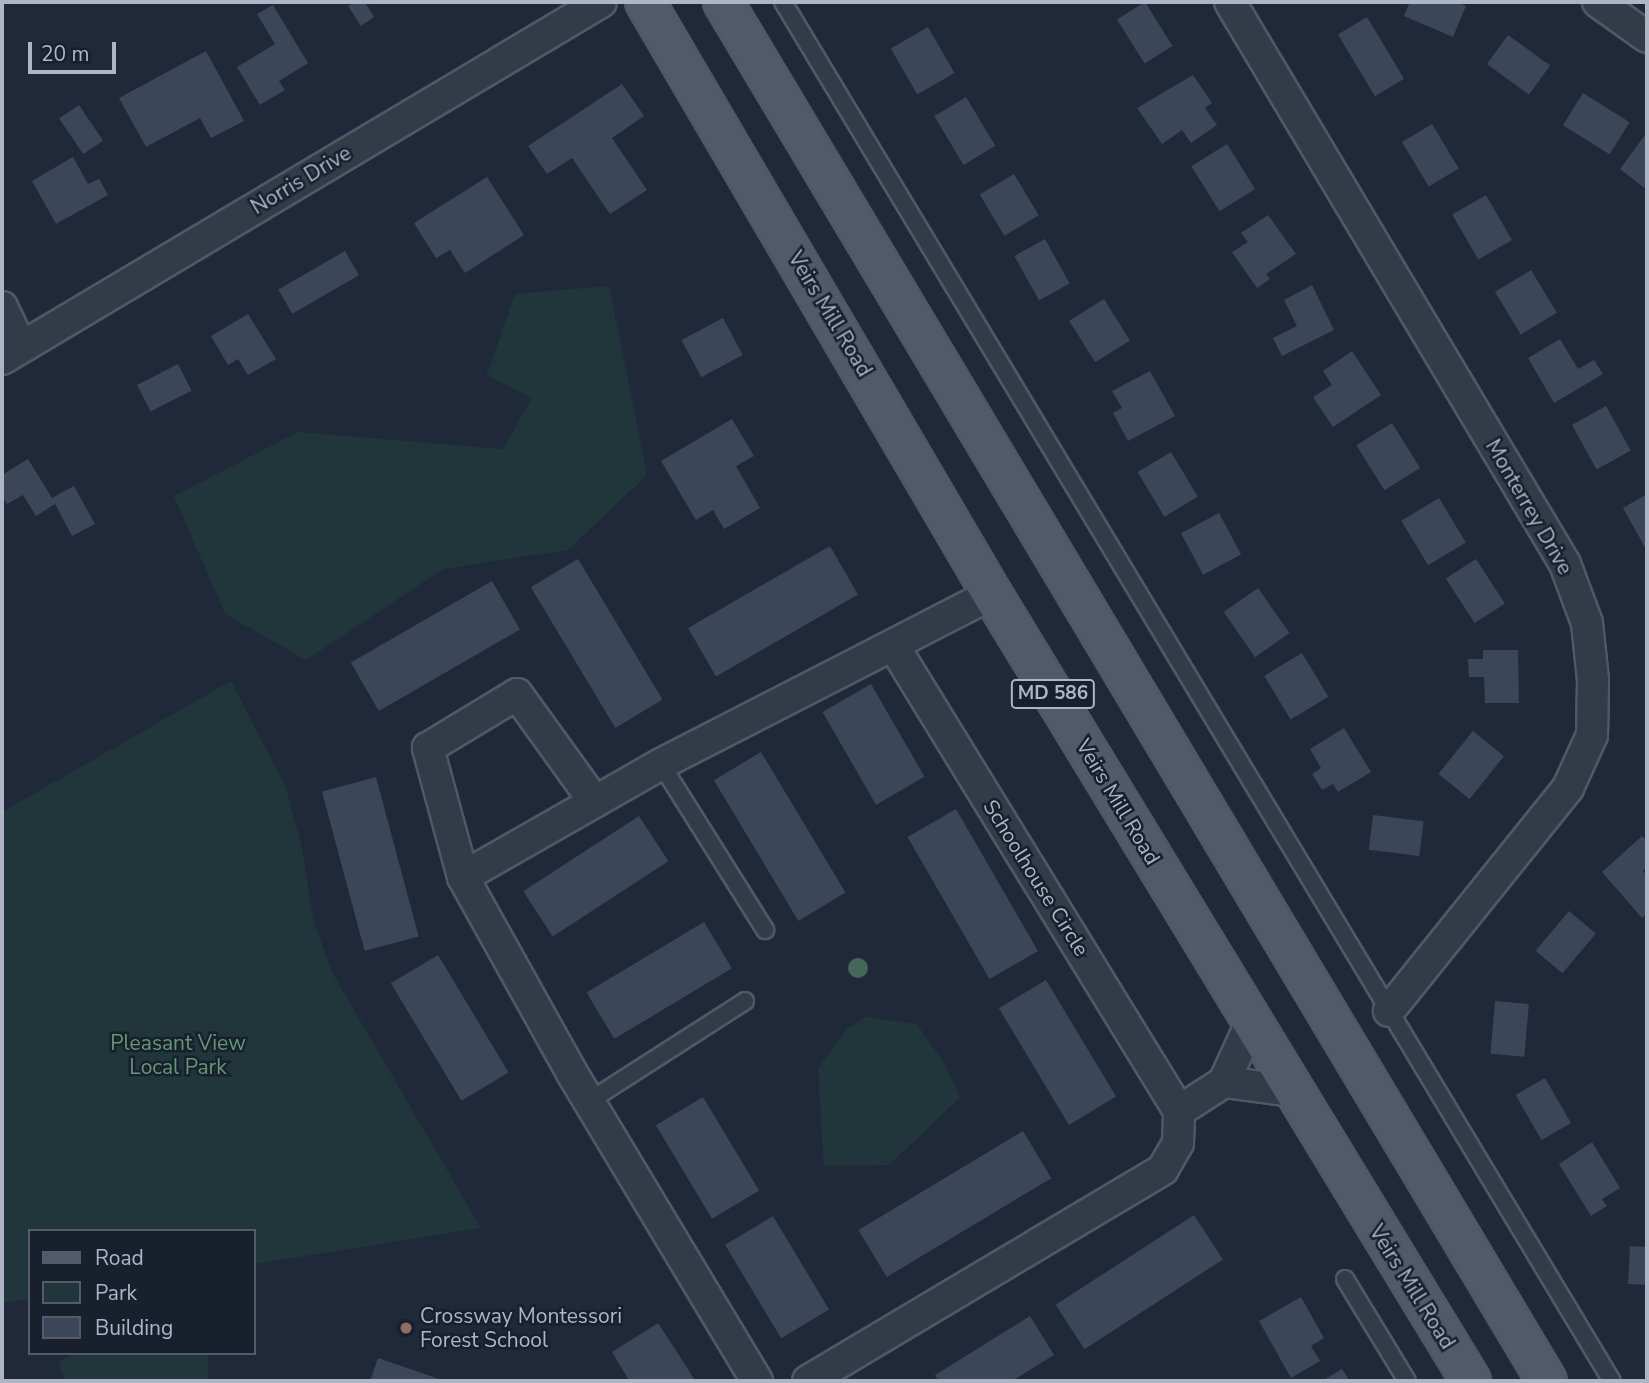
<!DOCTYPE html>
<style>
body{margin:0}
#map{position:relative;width:1649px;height:1383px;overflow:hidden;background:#1f2939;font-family:"Nunito Sans",sans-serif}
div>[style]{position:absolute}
.green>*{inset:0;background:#21363a}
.building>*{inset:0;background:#3b4659;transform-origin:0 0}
.roads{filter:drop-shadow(2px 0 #505867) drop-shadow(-2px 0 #505867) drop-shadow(0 2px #505867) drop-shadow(0 -2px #505867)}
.lane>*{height:16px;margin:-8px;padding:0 8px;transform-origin:8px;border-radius:8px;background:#333b49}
.street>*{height:30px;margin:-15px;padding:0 15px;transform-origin:15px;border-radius:15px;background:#333b49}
.primary>*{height:38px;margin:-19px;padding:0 19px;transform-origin:19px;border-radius:19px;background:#515a6a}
.trees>*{width:20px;height:20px;margin:-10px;border-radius:50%;background:#456659}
.dots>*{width:19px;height:19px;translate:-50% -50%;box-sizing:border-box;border:4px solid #18202e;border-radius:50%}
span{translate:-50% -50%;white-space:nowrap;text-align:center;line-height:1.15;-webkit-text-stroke:5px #18202e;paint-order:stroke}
.shield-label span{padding:2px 5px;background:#18202e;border:2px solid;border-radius:5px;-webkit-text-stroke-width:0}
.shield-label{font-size:19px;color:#adb5c6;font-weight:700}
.street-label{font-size:21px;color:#adb5c6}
.park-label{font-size:21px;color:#649773}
.poi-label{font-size:21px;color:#adb5c6}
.left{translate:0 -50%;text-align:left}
.frame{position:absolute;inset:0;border:4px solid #adb5c6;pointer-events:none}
.legend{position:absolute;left:28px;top:1229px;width:228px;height:126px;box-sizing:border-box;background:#18202e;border:2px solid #545c6b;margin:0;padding:9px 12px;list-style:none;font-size:21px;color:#adb5c6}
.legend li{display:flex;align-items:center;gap:14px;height:35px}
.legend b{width:35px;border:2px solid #545c6b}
.scale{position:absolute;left:28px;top:42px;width:88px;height:32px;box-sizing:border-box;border:4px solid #adb5c6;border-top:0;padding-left:9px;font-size:21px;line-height:24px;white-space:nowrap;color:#adb5c6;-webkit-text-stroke:5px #18202e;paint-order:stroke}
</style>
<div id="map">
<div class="green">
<div style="clip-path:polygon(609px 286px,647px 475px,568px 550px,443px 569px,306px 660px,225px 614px,174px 496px,298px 432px,503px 449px,532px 398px,487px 375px,515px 294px)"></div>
<div style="clip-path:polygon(231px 681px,286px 788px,301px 843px,314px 923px,333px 974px,481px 1228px,254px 1264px,254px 1231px,30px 1231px,30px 1299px,2px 1303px,2px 812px)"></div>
<div style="clip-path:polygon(866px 1017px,917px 1024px,946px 1066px,960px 1098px,889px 1165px,824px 1166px,818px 1068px,848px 1028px)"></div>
<div style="clip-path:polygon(75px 1353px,208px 1353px,208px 1379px,65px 1381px,59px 1362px)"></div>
</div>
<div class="building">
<div style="clip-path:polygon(355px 2px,365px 2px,374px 17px,361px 26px,348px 6px)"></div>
<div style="left:1145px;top:2px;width:52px;height:33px;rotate:58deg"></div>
<div style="clip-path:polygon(1410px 2px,1456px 2px,1466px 6px,1453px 37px,1404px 16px)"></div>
<div style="clip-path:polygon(273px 5px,308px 63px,279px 81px,285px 90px,260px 105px,237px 67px,275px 44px,257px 14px)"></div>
<div style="left:1367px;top:17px;width:72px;height:34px;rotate:59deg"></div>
<div style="left:928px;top:27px;width:53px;height:43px;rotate:60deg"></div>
<div style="left:1508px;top:35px;width:52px;height:36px;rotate:36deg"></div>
<div style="clip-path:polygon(206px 51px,244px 121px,211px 138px,200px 118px,146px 147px,119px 98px)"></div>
<div style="clip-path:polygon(1193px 75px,1212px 103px,1205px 108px,1217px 125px,1191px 143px,1182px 130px,1162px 144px,1137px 108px)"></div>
<div style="clip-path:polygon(622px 84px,644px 116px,612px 138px,647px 190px,610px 214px,572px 158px,547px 174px,528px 146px)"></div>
<div style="left:1583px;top:93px;width:55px;height:38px;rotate:32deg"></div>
<div style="left:966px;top:97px;width:57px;height:37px;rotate:59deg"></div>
<div style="left:79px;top:105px;width:43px;height:24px;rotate:56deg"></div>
<div style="left:1432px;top:124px;width:52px;height:35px;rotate:59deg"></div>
<div style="clip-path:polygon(1645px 135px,1647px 137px,1647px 190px,1620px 169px)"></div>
<div style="left:1227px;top:144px;width:53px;height:42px;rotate:58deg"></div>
<div style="clip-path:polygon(73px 157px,88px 184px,99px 179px,108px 195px,56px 224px,32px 181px)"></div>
<div style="left:1014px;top:174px;width:48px;height:40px;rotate:59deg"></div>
<div style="clip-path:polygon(487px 177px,524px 235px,465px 273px,450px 250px,436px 258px,414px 223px)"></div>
<div style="left:1486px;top:195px;width:52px;height:39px;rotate:60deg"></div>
<div style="clip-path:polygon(1268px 215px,1296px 254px,1266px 274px,1270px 279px,1257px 288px,1232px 252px,1248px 242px,1241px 233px)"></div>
<div style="left:1045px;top:239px;width:51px;height:35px;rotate:61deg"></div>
<div style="left:345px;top:251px;width:28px;height:77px;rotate:60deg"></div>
<div style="left:1531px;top:270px;width:50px;height:42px;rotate:59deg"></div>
<div style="clip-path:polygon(1312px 285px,1334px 330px,1282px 356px,1273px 338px,1297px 326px,1284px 300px)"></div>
<div style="left:1104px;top:299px;width:49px;height:41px;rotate:58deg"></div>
<div style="clip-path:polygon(248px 314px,276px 359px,248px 375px,238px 359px,228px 365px,211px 336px)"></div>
<div style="left:723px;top:318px;width:42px;height:47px;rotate:62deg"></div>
<div style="clip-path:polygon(1560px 339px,1578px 369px,1594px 360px,1603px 374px,1554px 403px,1528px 358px)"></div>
<div style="clip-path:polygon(1352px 351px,1381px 395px,1333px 427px,1313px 397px,1332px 385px,1323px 371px)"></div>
<div style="left:178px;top:364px;width:30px;height:46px;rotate:63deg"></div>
<div style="clip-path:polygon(1150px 371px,1175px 416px,1128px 441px,1113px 413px,1122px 408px,1112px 391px)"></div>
<div style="left:1606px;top:406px;width:51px;height:39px;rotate:61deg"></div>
<div style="clip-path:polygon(732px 419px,754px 456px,736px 466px,760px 508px,724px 529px,713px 510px,696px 520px,661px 461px)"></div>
<div style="left:1392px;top:423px;width:53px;height:42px;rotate:58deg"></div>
<div style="left:1171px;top:452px;width:52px;height:39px;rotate:59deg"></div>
<div style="clip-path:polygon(28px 459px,52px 498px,74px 486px,95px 524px,72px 536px,55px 504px,36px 516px,23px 495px,7px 504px,2px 497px,2px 475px)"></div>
<div style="clip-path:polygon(1647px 494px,1647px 551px,1623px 508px)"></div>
<div style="left:1439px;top:498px;width:52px;height:44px;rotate:59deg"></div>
<div style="left:1219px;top:513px;width:47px;height:43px;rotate:62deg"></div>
<div style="left:830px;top:546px;width:56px;height:164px;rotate:60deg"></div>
<div style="left:578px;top:559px;width:164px;height:55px;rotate:59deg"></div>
<div style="left:1476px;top:559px;width:53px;height:36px;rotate:57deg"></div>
<div style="left:492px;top:581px;width:56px;height:163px;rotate:60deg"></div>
<div style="left:1258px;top:588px;width:55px;height:42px;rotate:55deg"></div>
<div style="clip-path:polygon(1483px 650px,1518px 650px,1519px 703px,1485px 703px,1484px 677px,1469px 677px,1468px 659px,1483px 659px)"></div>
<div style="left:1302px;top:653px;width:51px;height:44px;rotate:59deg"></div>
<div style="left:871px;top:684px;width:107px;height:56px;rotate:60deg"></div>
<div style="clip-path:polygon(1344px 728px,1371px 772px,1338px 792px,1333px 784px,1322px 790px,1312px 774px,1321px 768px,1310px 749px)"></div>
<div style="left:1473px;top:731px;width:40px;height:55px;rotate:39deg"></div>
<div style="left:761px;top:752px;width:164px;height:55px;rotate:59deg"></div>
<div style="left:376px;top:777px;width:165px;height:56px;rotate:75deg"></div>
<div style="left:956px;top:809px;width:164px;height:56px;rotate:60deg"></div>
<div style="left:1373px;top:815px;width:51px;height:35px;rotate:7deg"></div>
<div style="left:639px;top:816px;width:54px;height:138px;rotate:57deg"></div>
<div style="clip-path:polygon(1642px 836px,1647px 841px,1647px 867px,1643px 871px,1647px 876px,1647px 913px,1642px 918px,1602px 872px)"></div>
<div style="left:1569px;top:911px;width:35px;height:52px;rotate:40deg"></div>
<div style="left:704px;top:922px;width:54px;height:137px;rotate:59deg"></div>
<div style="left:438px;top:955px;width:137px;height:55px;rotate:59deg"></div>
<div style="left:1046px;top:980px;width:136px;height:55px;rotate:59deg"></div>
<div style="left:1495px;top:1001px;width:34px;height:53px;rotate:5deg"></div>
<div style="left:1545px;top:1078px;width:52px;height:34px;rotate:60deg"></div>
<div style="left:703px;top:1097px;width:109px;height:55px;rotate:59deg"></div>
<div style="left:1023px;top:1131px;width:55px;height:192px;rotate:59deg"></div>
<div style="clip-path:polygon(1592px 1142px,1620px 1188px,1602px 1199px,1607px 1206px,1591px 1216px,1559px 1164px)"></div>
<div style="left:1194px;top:1215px;width:53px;height:165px;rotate:57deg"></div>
<div style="left:773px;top:1216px;width:109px;height:56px;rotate:59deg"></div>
<div style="left:1630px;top:1246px;width:17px;height:38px;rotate:3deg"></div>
<div style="clip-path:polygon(1301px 1297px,1324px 1338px,1311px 1346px,1320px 1361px,1291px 1378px,1259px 1321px)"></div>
<div style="clip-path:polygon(1030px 1316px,1054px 1355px,1012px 1381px,939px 1381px,935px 1375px)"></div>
<div style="clip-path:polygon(658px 1323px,688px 1369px,695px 1381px,630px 1381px,627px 1377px,612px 1352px)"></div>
<div style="clip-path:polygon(378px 1358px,445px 1381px,370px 1381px)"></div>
<div style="clip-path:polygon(1342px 1369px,1350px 1381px,1322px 1381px)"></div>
</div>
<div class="roads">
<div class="lane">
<div style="left:783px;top:2px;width:1609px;rotate:58.99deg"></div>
<div style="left:661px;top:764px;width:196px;rotate:57.9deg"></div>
<div style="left:591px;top:1100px;width:183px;rotate:-32.7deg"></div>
<div style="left:1345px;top:1279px;width:119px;rotate:58.7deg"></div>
</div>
<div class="street">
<div style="left:1230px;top:2px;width:654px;rotate:59.2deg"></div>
<div style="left:1565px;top:564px;width:63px;rotate:69.6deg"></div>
<div style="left:1587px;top:623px;width:57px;rotate:84deg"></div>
<div style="left:1593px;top:680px;width:55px;rotate:91deg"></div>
<div style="left:1592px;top:735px;width:58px;rotate:114.4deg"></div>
<div style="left:1568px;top:788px;width:286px;rotate:128.8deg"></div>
<div style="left:1598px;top:2px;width:60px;rotate:35.5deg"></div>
<div style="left:2px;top:307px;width:44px;rotate:64.6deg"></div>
<div style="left:2px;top:359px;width:697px;rotate:-30.79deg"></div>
<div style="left:893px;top:645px;width:547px;rotate:58.46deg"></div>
<div style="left:463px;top:877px;width:134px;rotate:-105.2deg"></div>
<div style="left:428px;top:748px;width:104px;rotate:-31.2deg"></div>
<div style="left:517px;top:694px;width:133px;rotate:54.2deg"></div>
<div style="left:1224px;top:1082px;width:69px;rotate:7.5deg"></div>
<div style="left:757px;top:1381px;width:359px;rotate:-121deg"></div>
<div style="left:572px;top:1073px;width:224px;rotate:-119.1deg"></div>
<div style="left:463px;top:877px;width:228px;rotate:-29.7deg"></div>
<div style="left:661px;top:764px;width:372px;rotate:-27.2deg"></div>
<div style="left:808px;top:1381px;width:413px;rotate:-30.8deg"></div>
<div style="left:1163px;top:1169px;width:30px;rotate:-60deg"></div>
<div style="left:1178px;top:1143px;width:32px;rotate:-88deg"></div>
<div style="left:1179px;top:1111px;width:54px;rotate:-32.8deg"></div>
<div style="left:1224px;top:1082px;width:65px;rotate:-65.4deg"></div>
</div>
<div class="primary">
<div style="left:645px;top:2px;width:686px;rotate:59.62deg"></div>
<div style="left:992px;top:594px;width:921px;rotate:58.67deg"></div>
<div style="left:723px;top:2px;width:1606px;rotate:59.14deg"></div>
</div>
</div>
<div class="trees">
<div style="left:858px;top:968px"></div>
</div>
<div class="dots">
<div style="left:406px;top:1328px;background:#8d6e63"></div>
</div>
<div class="shield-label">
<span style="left:1053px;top:694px">MD 586</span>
</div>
<div class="street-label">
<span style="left:301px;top:180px;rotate:-31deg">Norris Drive</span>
<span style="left:830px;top:314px;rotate:59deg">Veirs Mill Road</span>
<span style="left:1529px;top:507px;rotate:60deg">Monterrey Drive</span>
<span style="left:1118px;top:802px;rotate:59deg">Veirs Mill Road</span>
<span style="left:1036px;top:878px;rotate:58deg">Schoolhouse Circle</span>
<span style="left:1412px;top:1287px;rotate:58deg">Veirs Mill Road</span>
</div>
<div class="park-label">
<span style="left:178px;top:1055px">Pleasant View<br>Local Park</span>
</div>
<div class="poi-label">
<span class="left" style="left:420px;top:1328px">Crossway Montessori<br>Forest School</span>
</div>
<div class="frame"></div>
<ul class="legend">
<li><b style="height:9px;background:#515a6a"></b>Road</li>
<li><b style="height:19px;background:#21363a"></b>Park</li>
<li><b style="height:19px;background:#3b4659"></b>Building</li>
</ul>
<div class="scale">20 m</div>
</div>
